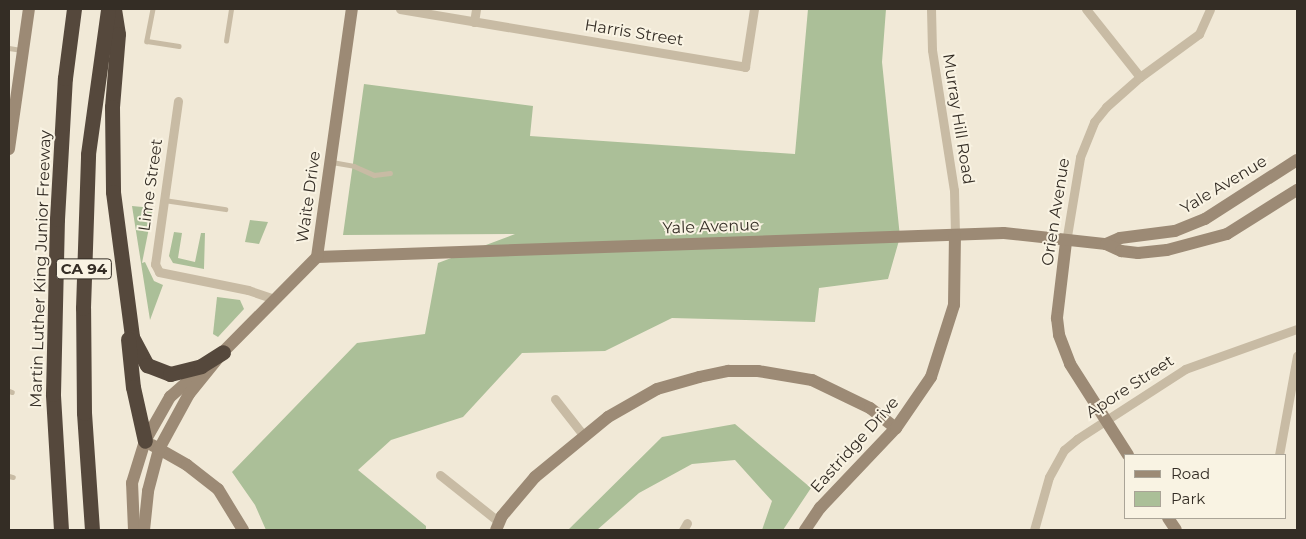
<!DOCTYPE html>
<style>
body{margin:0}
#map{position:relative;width:1306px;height:539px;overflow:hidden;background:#f1e9d7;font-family:Montserrat,sans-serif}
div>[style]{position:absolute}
.green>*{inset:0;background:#abbf98}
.lane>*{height:4.5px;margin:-2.25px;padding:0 2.25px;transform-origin:2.25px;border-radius:2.25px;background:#c8bba4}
.street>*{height:9px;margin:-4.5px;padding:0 4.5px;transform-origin:4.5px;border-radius:4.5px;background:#c8bba4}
.secondary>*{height:12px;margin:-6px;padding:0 6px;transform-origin:6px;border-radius:6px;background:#9c8a75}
.highway>*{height:15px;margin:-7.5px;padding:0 7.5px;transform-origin:7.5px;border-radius:7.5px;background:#55483c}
span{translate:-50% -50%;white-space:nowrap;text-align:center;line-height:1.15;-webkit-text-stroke:4px #f9f3e3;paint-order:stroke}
.shield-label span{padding:1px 4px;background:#f9f3e3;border:1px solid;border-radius:4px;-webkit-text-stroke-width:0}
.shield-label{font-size:15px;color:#342d25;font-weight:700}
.street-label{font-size:16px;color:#342d25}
.frame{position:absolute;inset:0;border:10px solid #342d25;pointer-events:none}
.legend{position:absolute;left:1124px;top:454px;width:162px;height:65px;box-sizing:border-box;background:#f9f3e3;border:1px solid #aaa497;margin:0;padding:6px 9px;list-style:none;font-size:15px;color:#342d25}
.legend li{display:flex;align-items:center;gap:10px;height:25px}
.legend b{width:25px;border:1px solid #aaa497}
</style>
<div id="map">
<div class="green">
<div style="clip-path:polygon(808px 9px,886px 9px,882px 62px,900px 237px,888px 279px,819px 288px,815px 322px,672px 318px,605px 351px,522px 353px,463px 417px,391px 440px,358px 470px,426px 526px,426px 530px,266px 530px,255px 505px,232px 472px,357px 343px,425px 334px,438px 263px,515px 234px,343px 235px,364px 84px,533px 106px,530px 136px,795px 154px)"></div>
<div style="clip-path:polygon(132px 206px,153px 208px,142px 263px,145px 262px,154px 281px,163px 285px,150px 320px)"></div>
<div style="clip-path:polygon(250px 220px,268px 222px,259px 244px,245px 242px)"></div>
<div style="clip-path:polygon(174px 232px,182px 233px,178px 258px,195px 262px,201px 233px,205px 233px,204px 269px,173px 263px,169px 256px)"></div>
<div style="clip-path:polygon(217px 297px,240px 300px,244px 309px,218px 337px,213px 334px)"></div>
<div style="clip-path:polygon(735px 424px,811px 488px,783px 530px,762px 530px,772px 501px,735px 460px,692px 464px,639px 493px,597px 530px,568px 530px,662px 437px)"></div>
</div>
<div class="lane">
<div style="left:153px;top:9px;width:33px;rotate:101deg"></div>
<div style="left:147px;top:41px;width:32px;rotate:9deg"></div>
<div style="left:226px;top:41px;width:32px;rotate:-81deg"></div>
<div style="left:9px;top:48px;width:13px;rotate:9deg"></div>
<div style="left:332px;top:162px;width:22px;rotate:10deg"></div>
<div style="left:354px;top:166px;width:22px;rotate:24deg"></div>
<div style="left:374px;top:175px;width:16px;rotate:-7deg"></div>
<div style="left:164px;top:200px;width:62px;rotate:8.4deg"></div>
<div style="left:9px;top:391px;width:3px;rotate:18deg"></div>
<div style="left:9px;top:476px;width:4px;rotate:14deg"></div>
</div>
<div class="street">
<div style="left:400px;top:9px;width:350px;rotate:9.5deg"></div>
<div style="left:745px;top:67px;width:59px;rotate:-81.2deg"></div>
<div style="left:931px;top:9px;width:41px;rotate:88.6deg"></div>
<div style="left:932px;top:50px;width:142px;rotate:81.1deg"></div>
<div style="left:954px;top:190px;width:45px;rotate:88.7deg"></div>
<div style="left:1086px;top:9px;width:87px;rotate:51.5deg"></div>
<div style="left:474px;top:22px;width:13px;rotate:-81deg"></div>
<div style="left:178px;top:101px;width:165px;rotate:98deg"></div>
<div style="left:155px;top:264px;width:9px;rotate:63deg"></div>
<div style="left:159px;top:272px;width:91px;rotate:11.4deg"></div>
<div style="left:248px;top:290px;width:28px;rotate:19deg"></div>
<div style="left:1066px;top:242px;width:86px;rotate:-80.6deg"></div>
<div style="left:1080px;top:157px;width:38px;rotate:-68deg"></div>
<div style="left:1094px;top:122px;width:19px;rotate:-51deg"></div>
<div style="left:1106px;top:107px;width:45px;rotate:-41.4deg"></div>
<div style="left:1140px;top:77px;width:73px;rotate:-36.1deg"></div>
<div style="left:1199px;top:34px;width:27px;rotate:-66deg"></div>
<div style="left:555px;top:399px;width:47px;rotate:51.9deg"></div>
<div style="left:1279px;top:455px;width:101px;rotate:-79.7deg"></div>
<div style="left:440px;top:475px;width:75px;rotate:38.5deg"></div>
<div style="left:683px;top:530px;width:8px;rotate:-60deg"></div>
<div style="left:1034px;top:530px;width:55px;rotate:-74.2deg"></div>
<div style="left:1049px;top:477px;width:31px;rotate:-61deg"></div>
<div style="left:1064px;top:450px;width:17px;rotate:-40deg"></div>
<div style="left:1077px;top:439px;width:129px;rotate:-32.9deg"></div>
<div style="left:1185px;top:369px;width:119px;rotate:-19.7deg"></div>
</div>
<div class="secondary">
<div style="left:9px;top:149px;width:141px;rotate:-81.9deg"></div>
<div style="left:1066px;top:242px;width:77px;rotate:96.8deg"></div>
<div style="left:1057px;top:318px;width:17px;rotate:83deg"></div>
<div style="left:1059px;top:335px;width:31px;rotate:69deg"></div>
<div style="left:1070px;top:364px;width:108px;rotate:57.5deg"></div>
<div style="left:1106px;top:244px;width:15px;rotate:-23deg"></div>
<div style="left:1120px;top:238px;width:55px;rotate:-7.3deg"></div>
<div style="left:1175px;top:231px;width:32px;rotate:-22deg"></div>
<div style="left:1205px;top:219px;width:109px;rotate:-32.7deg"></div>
<div style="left:317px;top:257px;width:687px;rotate:-2deg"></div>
<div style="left:1004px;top:233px;width:103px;rotate:6.2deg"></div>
<div style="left:1106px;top:244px;width:17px;rotate:25deg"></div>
<div style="left:1121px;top:251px;width:17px;rotate:7deg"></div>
<div style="left:1138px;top:253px;width:29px;rotate:-6deg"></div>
<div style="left:1167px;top:250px;width:62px;rotate:-14.9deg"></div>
<div style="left:1227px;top:234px;width:83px;rotate:-32.2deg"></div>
<div style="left:152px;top:445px;width:40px;rotate:29.7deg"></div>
<div style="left:187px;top:465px;width:39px;rotate:38deg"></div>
<div style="left:218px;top:489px;width:48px;rotate:58.6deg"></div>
<div style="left:1168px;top:518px;width:14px;rotate:56deg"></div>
<div style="left:134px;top:530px;width:47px;rotate:-92.4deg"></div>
<div style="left:132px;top:483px;width:44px;rotate:-72.8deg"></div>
<div style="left:145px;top:441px;width:51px;rotate:-60.4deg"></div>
<div style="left:170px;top:397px;width:45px;rotate:-41.4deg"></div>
<div style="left:144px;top:530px;width:39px;rotate:-84deg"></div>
<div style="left:148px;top:491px;width:43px;rotate:-75.3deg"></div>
<div style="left:159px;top:449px;width:63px;rotate:-61.4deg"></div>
<div style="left:189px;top:394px;width:54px;rotate:-51deg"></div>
<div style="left:223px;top:352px;width:134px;rotate:-45.3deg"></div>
<div style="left:317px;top:257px;width:250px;rotate:-82deg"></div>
<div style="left:496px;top:530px;width:15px;rotate:-67deg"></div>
<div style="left:502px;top:516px;width:51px;rotate:-49.8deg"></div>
<div style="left:535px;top:477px;width:94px;rotate:-39.4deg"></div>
<div style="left:608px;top:417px;width:56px;rotate:-29.7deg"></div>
<div style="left:657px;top:389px;width:44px;rotate:-15.9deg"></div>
<div style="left:699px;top:377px;width:30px;rotate:-12deg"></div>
<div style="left:728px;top:371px;width:30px"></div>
<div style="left:758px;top:371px;width:55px;rotate:9.5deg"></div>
<div style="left:812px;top:380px;width:64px;rotate:25.8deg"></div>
<div style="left:870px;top:408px;width:33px;rotate:38deg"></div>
<div style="left:805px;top:530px;width:27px;rotate:-56deg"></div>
<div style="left:820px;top:508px;width:110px;rotate:-46.5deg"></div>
<div style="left:896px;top:428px;width:62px;rotate:-55.5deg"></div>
<div style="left:931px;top:377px;width:76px;rotate:-72.3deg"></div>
<div style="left:954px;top:305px;width:70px;rotate:-89.2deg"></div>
</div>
<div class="highway">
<div style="left:114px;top:9px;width:25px;rotate:81deg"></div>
<div style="left:118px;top:34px;width:73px;rotate:94.7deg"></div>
<div style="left:112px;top:107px;width:85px;rotate:89.3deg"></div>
<div style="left:113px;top:192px;width:146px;rotate:82.5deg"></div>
<div style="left:132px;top:337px;width:32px;rotate:62deg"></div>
<div style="left:147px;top:365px;width:25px;rotate:21deg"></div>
<div style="left:170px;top:374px;width:32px;rotate:-14deg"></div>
<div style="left:201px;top:366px;width:26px;rotate:-32deg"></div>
<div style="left:128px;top:339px;width:48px;rotate:84.1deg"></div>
<div style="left:133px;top:387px;width:55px;rotate:77.5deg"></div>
<div style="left:61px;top:530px;width:136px;rotate:-93.4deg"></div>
<div style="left:53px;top:394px;width:175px;rotate:-88.7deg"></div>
<div style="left:57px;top:219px;width:141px;rotate:-86.8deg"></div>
<div style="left:65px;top:78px;width:70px;rotate:-82.6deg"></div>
<div style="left:92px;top:530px;width:117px;rotate:-93.9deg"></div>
<div style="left:84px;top:413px;width:105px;rotate:-90.5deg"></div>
<div style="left:83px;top:308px;width:154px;rotate:-88.1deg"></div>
<div style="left:88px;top:154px;width:146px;rotate:-82.1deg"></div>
</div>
<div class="shield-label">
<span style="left:84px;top:269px">CA 94</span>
</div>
<div class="street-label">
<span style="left:634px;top:33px;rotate:9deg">Harris Street</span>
<span style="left:958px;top:119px;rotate:81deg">Murray Hill Road</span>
<span style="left:151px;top:185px;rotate:-82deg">Lime Street</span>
<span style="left:1224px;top:185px;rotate:-31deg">Yale Avenue</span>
<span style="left:309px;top:197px;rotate:-82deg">Waite Drive</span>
<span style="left:1056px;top:212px;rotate:-81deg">Orien Avenue</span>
<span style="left:711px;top:227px;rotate:-2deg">Yale Avenue</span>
<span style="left:41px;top:269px;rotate:-88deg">Martin Luther King Junior Freeway</span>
<span style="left:1130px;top:387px;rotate:-33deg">Apore Street</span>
<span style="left:855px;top:445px;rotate:-48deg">Eastridge Drive</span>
</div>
<div class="frame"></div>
<ul class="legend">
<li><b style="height:6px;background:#9c8a75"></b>Road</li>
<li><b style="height:14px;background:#abbf98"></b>Park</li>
</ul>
</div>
